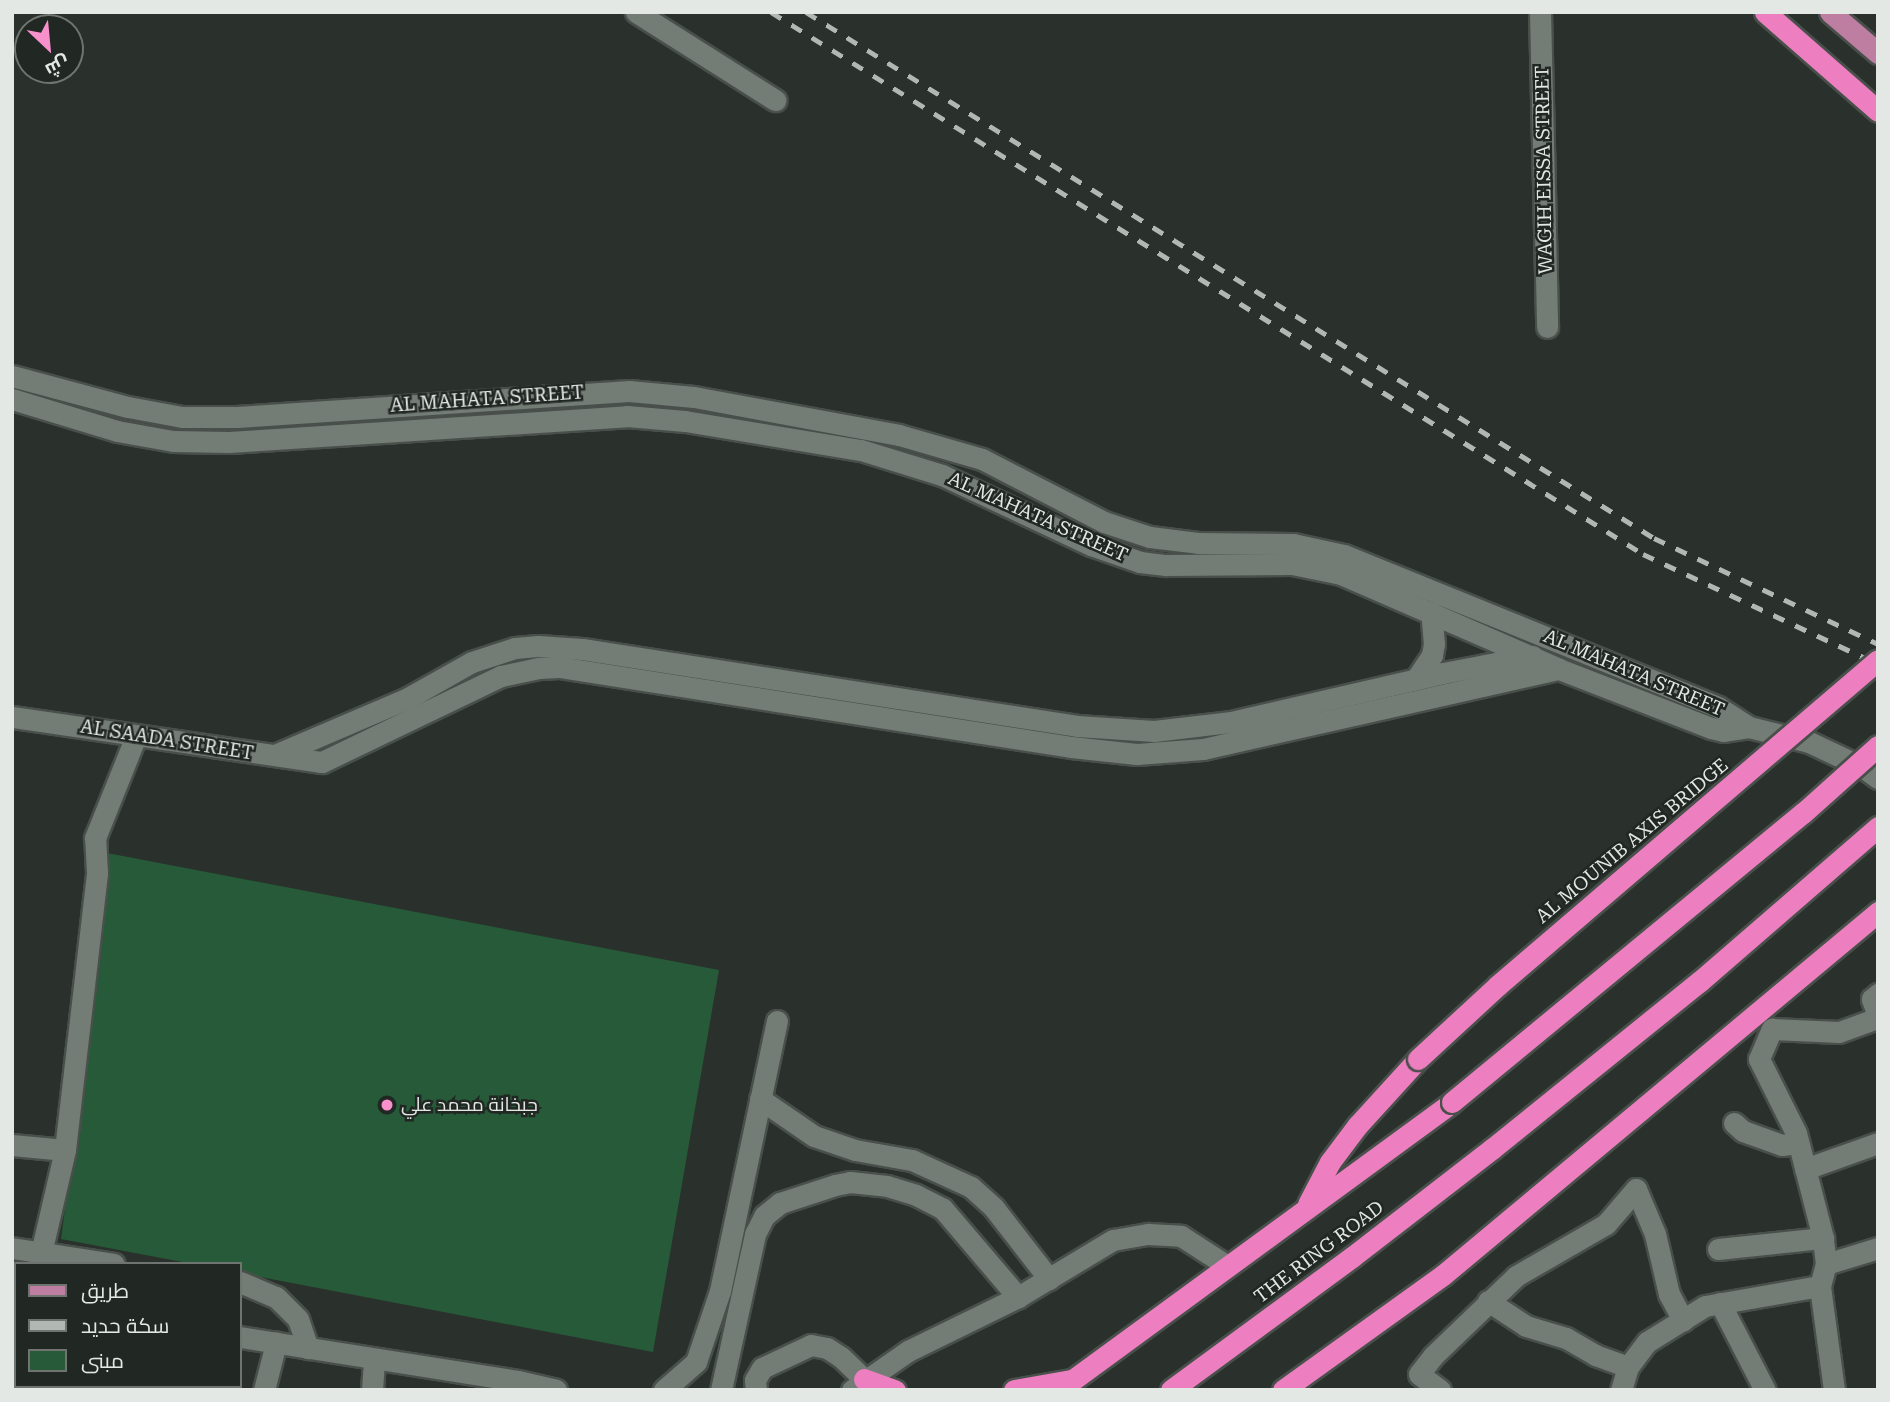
<!DOCTYPE html>
<meta charset="utf-8">
<style>
body{margin:0}
#map{position:relative;width:1890px;height:1402px;overflow:hidden;background:#2a312c;font-family:"Roboto Serif",Cairo,serif}
div>[style]{position:absolute}
.building>*{inset:0;background:#265a38}
.roads{filter:drop-shadow(2px 0 #494f4a) drop-shadow(-2px 0 #494f4a) drop-shadow(0 2px #494f4a) drop-shadow(0 -2px #494f4a)}
.minor>*{height:21px;margin:-10.5px;padding:0 10.5px;transform-origin:10.5px;border-radius:10.5px;background:#747c76}
.major>*{height:21px;margin:-10.5px;padding:0 10.5px;transform-origin:10.5px;border-radius:10.5px;background:#bd7ea2}
.highway>*{height:21px;margin:-10.5px;padding:0 10.5px;transform-origin:10.5px;border-radius:10.5px;background:#ed7fc0}
.rail>*{height:5px;margin-top:-2.5px;transform-origin:0;background:repeating-linear-gradient(90deg,#b1b7b2 0 12px,transparent 0 24px)}
.bridges{filter:drop-shadow(2px 0 #494f4a) drop-shadow(-2px 0 #494f4a) drop-shadow(0 2px #494f4a) drop-shadow(0 -2px #494f4a)}
.highway-bridge>*{height:21px;margin:-10.5px;padding:0 10.5px;transform-origin:10.5px;border-radius:10.5px;background:#ed7fc0}
.dots>*{width:19px;height:19px;translate:-50% -50%;box-sizing:border-box;border:4px solid #212722;border-radius:50%}
span{translate:-50% -50%;white-space:nowrap;text-align:center;line-height:1.15;-webkit-text-stroke:5px #212722;paint-order:stroke}
.street-label{font-size:19px;color:#e3e8e4}
.poi-label{font-size:19px;color:#e3e8e4}
.left{translate:0 -50%;text-align:left}
.frame{position:absolute;inset:0;border:14px solid #e3e8e4;pointer-events:none}
.legend{position:absolute;left:14px;top:1262px;width:228px;height:126px;box-sizing:border-box;background:#212722;border:2px solid #6f7470;margin:0;padding:9px 12px;list-style:none;font-size:21px;color:#e3e8e4}
.legend li{display:flex;align-items:center;gap:14px;height:35px}
.legend b{width:35px;border:2px solid #6f7470}
.north{position:absolute;left:14px;top:14px;width:70px;height:70px;box-sizing:border-box;background:#212722;border:2px solid #6f7470;border-radius:50%;rotate:154deg;font-size:19px;font-weight:700;line-height:28px;text-align:center;color:#e3e8e4}
.north::after{content:'';display:block;margin:auto;width:24px;height:32px;background:#f890cc;clip-path:polygon(50% 0,100% 100%,50% 72%,0 100%)}
</style>
<div id="map">
<div class="building">
<div style="clip-path:polygon(107px 853px,719px 970px,653px 1352px,240px 1273px,240px 1264px,193px 1264px,61px 1239px,108px 880px)"></div>
</div>
<div class="roads">
<div class="minor">
<div style="left:636px;top:12px;width:165px;rotate:32.3deg"></div>
<div style="left:1540px;top:12px;width:315px;rotate:88.7deg"></div>
<div style="left:12px;top:376px;width:120px;rotate:15deg"></div>
<div style="left:128px;top:407px;width:55px;rotate:10.5deg"></div>
<div style="left:182px;top:417px;width:55px"></div>
<div style="left:237px;top:417px;width:393px;rotate:-3.8deg"></div>
<div style="left:629px;top:391px;width:65px;rotate:5.3deg"></div>
<div style="left:694px;top:397px;width:208px;rotate:10.5deg"></div>
<div style="left:899px;top:435px;width:86px;rotate:16.1deg"></div>
<div style="left:982px;top:459px;width:137px;rotate:27.3deg"></div>
<div style="left:1104px;top:522px;width:48px;rotate:18.1deg"></div>
<div style="left:1150px;top:537px;width:48px;rotate:7.1deg"></div>
<div style="left:1198px;top:543px;width:95px;rotate:0.6deg"></div>
<div style="left:1293px;top:544px;width:52px;rotate:12.2deg"></div>
<div style="left:1344px;top:555px;width:404px;rotate:22.1deg"></div>
<div style="left:1718px;top:707px;width:37px;rotate:33deg"></div>
<div style="left:12px;top:399px;width:110px;rotate:16.9deg"></div>
<div style="left:117px;top:431px;width:57px;rotate:10.1deg"></div>
<div style="left:173px;top:441px;width:56px;rotate:1deg"></div>
<div style="left:229px;top:442px;width:399px;rotate:-3.7deg"></div>
<div style="left:627px;top:416px;width:58px;rotate:4.9deg"></div>
<div style="left:685px;top:421px;width:178px;rotate:9.4deg"></div>
<div style="left:861px;top:450px;width:85px;rotate:17.2deg"></div>
<div style="left:942px;top:475px;width:165px;rotate:25.2deg"></div>
<div style="left:1091px;top:545px;width:52px;rotate:19.1deg"></div>
<div style="left:1140px;top:562px;width:26px;rotate:7deg"></div>
<div style="left:1166px;top:565px;width:126px;rotate:-0.5deg"></div>
<div style="left:1292px;top:564px;width:50px;rotate:11.5deg"></div>
<div style="left:1341px;top:574px;width:238px;rotate:23.5deg"></div>
<div style="left:1559px;top:669px;width:163px;rotate:21.2deg"></div>
<div style="left:1711px;top:728px;width:13px;rotate:13deg"></div>
<div style="left:1724px;top:731px;width:25px;rotate:-9deg"></div>
<div style="left:1749px;top:727px;width:62px;rotate:14deg"></div>
<div style="left:1809px;top:742px;width:61px;rotate:25.3deg"></div>
<div style="left:1864px;top:768px;width:17px;rotate:36deg"></div>
<div style="left:1416px;top:679px;width:29px;rotate:-56deg"></div>
<div style="left:1432px;top:655px;width:11px;rotate:-80deg"></div>
<div style="left:1434px;top:644px;width:32px;rotate:-95deg"></div>
<div style="left:12px;top:717px;width:313px;rotate:8.3deg"></div>
<div style="left:322px;top:762px;width:199px;rotate:-25.7deg"></div>
<div style="left:501px;top:676px;width:39px;rotate:-12deg"></div>
<div style="left:539px;top:668px;width:20px;rotate:-3deg"></div>
<div style="left:559px;top:667px;width:518px;rotate:8.88deg"></div>
<div style="left:1071px;top:747px;width:66px;rotate:6.1deg"></div>
<div style="left:1137px;top:754px;width:66px;rotate:-4.3deg"></div>
<div style="left:1203px;top:749px;width:365px;rotate:-12.7deg"></div>
<div style="left:275px;top:755px;width:145px;rotate:-23.2deg"></div>
<div style="left:408px;top:698px;width:73px;rotate:-29.4deg"></div>
<div style="left:472px;top:662px;width:45px;rotate:-18deg"></div>
<div style="left:515px;top:648px;width:23px;rotate:-5deg"></div>
<div style="left:538px;top:646px;width:44px;rotate:3.9deg"></div>
<div style="left:582px;top:649px;width:501px;rotate:8.84deg"></div>
<div style="left:1077px;top:726px;width:77px;rotate:3.7deg"></div>
<div style="left:1154px;top:731px;width:78px;rotate:-6.7deg"></div>
<div style="left:1231px;top:722px;width:218px;rotate:-13deg"></div>
<div style="left:1443px;top:673px;width:91px;rotate:-10.8deg"></div>
<div style="left:760px;top:1099px;width:65px;rotate:34.4deg"></div>
<div style="left:814px;top:1136px;width:43px;rotate:18.9deg"></div>
<div style="left:855px;top:1150px;width:58px;rotate:10deg"></div>
<div style="left:912px;top:1160px;width:65px;rotate:24.6deg"></div>
<div style="left:971px;top:1187px;width:31px;rotate:42deg"></div>
<div style="left:994px;top:1208px;width:90px;rotate:52.2deg"></div>
<div style="left:1734px;top:1123px;width:12px;rotate:42deg"></div>
<div style="left:1743px;top:1131px;width:41px;rotate:19.7deg"></div>
<div style="left:1782px;top:1145px;width:16px;rotate:-7deg"></div>
<div style="left:12px;top:1145px;width:53px;rotate:5.4deg"></div>
<div style="left:65px;top:1150px;width:106px;rotate:103.1deg"></div>
<div style="left:65px;top:1150px;width:279px;rotate:-83.4deg"></div>
<div style="left:97px;top:873px;width:35px;rotate:-93deg"></div>
<div style="left:95px;top:838px;width:110px;rotate:-68.1deg"></div>
<div style="left:1805px;top:1169px;width:77px;rotate:-19.6deg"></div>
<div style="left:1636px;top:1189px;width:49px;rotate:67.1deg"></div>
<div style="left:1655px;top:1234px;width:62px;rotate:76.9deg"></div>
<div style="left:1669px;top:1294px;width:30px;rotate:62deg"></div>
<div style="left:12px;top:1248px;width:103px;rotate:8.9deg"></div>
<div style="left:1718px;top:1249px;width:106px;rotate:-6deg"></div>
<div style="left:1826px;top:1264px;width:54px;rotate:-17.1deg"></div>
<div style="left:240px;top:1282px;width:39px;rotate:23deg"></div>
<div style="left:276px;top:1297px;width:31px;rotate:45deg"></div>
<div style="left:298px;top:1319px;width:31px;rotate:71deg"></div>
<div style="left:1488px;top:1301px;width:45px;rotate:33.3deg"></div>
<div style="left:1526px;top:1326px;width:42px;rotate:16.7deg"></div>
<div style="left:1566px;top:1338px;width:34px;rotate:30deg"></div>
<div style="left:1595px;top:1355px;width:35px;rotate:20deg"></div>
<div style="left:1720px;top:1303px;width:98px;rotate:62.7deg"></div>
<div style="left:12px;top:1317px;width:4px"></div>
<div style="left:240px;top:1337px;width:281px;rotate:9deg"></div>
<div style="left:518px;top:1381px;width:39px;rotate:13deg"></div>
<div style="left:12px;top:1381px;width:4px"></div>
<div style="left:56px;top:1390px;width:4px;rotate:-90deg"></div>
<div style="left:264px;top:1390px;width:49px;rotate:-75.7deg"></div>
<div style="left:372px;top:1390px;width:31px;rotate:-86deg"></div>
<div style="left:664px;top:1390px;width:43px;rotate:-41.2deg"></div>
<div style="left:696px;top:1362px;width:75px;rotate:-71.3deg"></div>
<div style="left:720px;top:1291px;width:276px;rotate:-78.1deg"></div>
<div style="left:721px;top:1390px;width:160px;rotate:-77.7deg"></div>
<div style="left:755px;top:1234px;width:20px;rotate:-63deg"></div>
<div style="left:764px;top:1216px;width:21px;rotate:-39deg"></div>
<div style="left:780px;top:1203px;width:58px;rotate:-18.1deg"></div>
<div style="left:835px;top:1185px;width:15px;rotate:-11deg"></div>
<div style="left:850px;top:1182px;width:37px;rotate:6deg"></div>
<div style="left:887px;top:1186px;width:30px;rotate:17deg"></div>
<div style="left:916px;top:1195px;width:30px;rotate:27deg"></div>
<div style="left:943px;top:1209px;width:116px;rotate:49.6deg"></div>
<div style="left:756px;top:1390px;width:10px;rotate:-96deg"></div>
<div style="left:755px;top:1380px;width:14px;rotate:-60deg"></div>
<div style="left:762px;top:1368px;width:54px;rotate:-25.1deg"></div>
<div style="left:811px;top:1345px;width:16px;rotate:11deg"></div>
<div style="left:827px;top:1348px;width:17px;rotate:33deg"></div>
<div style="left:841px;top:1357px;width:32px;rotate:44deg"></div>
<div style="left:852px;top:1390px;width:68px;rotate:-34.9deg"></div>
<div style="left:908px;top:1351px;width:123px;rotate:-26.1deg"></div>
<div style="left:1018px;top:1297px;width:111px;rotate:-31deg"></div>
<div style="left:1113px;top:1240px;width:36px;rotate:-10deg"></div>
<div style="left:1148px;top:1234px;width:33px;rotate:3deg"></div>
<div style="left:1181px;top:1236px;width:54px;rotate:32.8deg"></div>
<div style="left:1440px;top:1390px;width:26px;rotate:-143deg"></div>
<div style="left:1419px;top:1374px;width:23px;rotate:-52deg"></div>
<div style="left:1433px;top:1356px;width:115px;rotate:-43.9deg"></div>
<div style="left:1516px;top:1276px;width:104px;rotate:-30deg"></div>
<div style="left:1606px;top:1224px;width:46px;rotate:-49.4deg"></div>
<div style="left:1621px;top:1390px;width:24px;rotate:-73deg"></div>
<div style="left:1628px;top:1367px;width:31px;rotate:-53deg"></div>
<div style="left:1647px;top:1342px;width:68px;rotate:-31.8deg"></div>
<div style="left:1705px;top:1306px;width:117px;rotate:-9.9deg"></div>
<div style="left:1834px;top:1390px;width:105px;rotate:-97.7deg"></div>
<div style="left:1820px;top:1286px;width:23px;rotate:-75deg"></div>
<div style="left:1826px;top:1264px;width:26px;rotate:-97deg"></div>
<div style="left:1823px;top:1238px;width:108px;rotate:-104.4deg"></div>
<div style="left:1796px;top:1133px;width:83px;rotate:-116.6deg"></div>
<div style="left:1759px;top:1059px;width:33px;rotate:-67deg"></div>
<div style="left:1772px;top:1029px;width:67px;rotate:2.6deg"></div>
<div style="left:1839px;top:1032px;width:38px;rotate:-20deg"></div>
<div style="left:1875px;top:1019px;width:6px;rotate:-72deg"></div>
<div style="left:1877px;top:1013px;width:15px;rotate:-110deg"></div>
<div style="left:1872px;top:999px;width:8px;rotate:-40deg"></div>
</div>
<div class="major">
<div style="left:1830px;top:12px;width:63px;rotate:40.5deg"></div>
</div>
<div class="highway">
<div style="left:1765px;top:12px;width:150px;rotate:41.2deg"></div>
<div style="left:1308px;top:1204px;width:47px;rotate:-62.4deg"></div>
<div style="left:1330px;top:1162px;width:45px;rotate:-53.1deg"></div>
<div style="left:1357px;top:1126px;width:91px;rotate:-47.7deg"></div>
<div style="left:864px;top:1379px;width:33px;rotate:20deg"></div>
<div style="left:1014px;top:1390px;width:59px;rotate:-9.8deg"></div>
<div style="left:1059px;top:1390px;width:487px;rotate:-36.2deg"></div>
<div style="left:1171px;top:1390px;width:225px;rotate:-36.3deg"></div>
<div style="left:1352px;top:1257px;width:178px;rotate:-37.7deg"></div>
<div style="left:1493px;top:1148px;width:265px;rotate:-38.9deg"></div>
<div style="left:1699px;top:982px;width:237px;rotate:-40.9deg"></div>
<div style="left:1283px;top:1390px;width:197px;rotate:-35.7deg"></div>
<div style="left:1443px;top:1275px;width:567px;rotate:-39.84deg"></div>
</div>
</div>
<div class="rail">
<div style="left:771px;top:12px;width:1027px;rotate:31.86deg"></div>
<div style="left:1643px;top:554px;width:259px;rotate:25.1deg"></div>
<div style="left:806px;top:12px;width:998px;rotate:31.81deg"></div>
<div style="left:1654px;top:538px;width:248px;rotate:25.3deg"></div>
</div>
<div class="bridges">
<div class="highway-bridge">
<div style="left:1418px;top:1059px;width:108px;rotate:-42.7deg"></div>
<div style="left:1497px;top:986px;width:501px;rotate:-40.55deg"></div>
<div style="left:1452px;top:1102px;width:455px;rotate:-39.5deg"></div>
<div style="left:1803px;top:813px;width:101px;rotate:-41.8deg"></div>
</div>
</div>
<div class="dots">
<div style="left:387px;top:1105px;background:#f890cc"></div>
</div>
<div class="street-label">
<span style="left:1544px;top:170px;rotate:-91deg">WAGIH EISSA STREET</span>
<span style="left:487px;top:399px;rotate:-4deg">AL MAHATA STREET</span>
<span style="left:1038px;top:517px;rotate:24deg">AL MAHATA STREET</span>
<span style="left:1634px;top:673px;rotate:23deg">AL MAHATA STREET</span>
<span style="left:167px;top:740px;rotate:9deg">AL SAADA STREET</span>
<span style="left:1632px;top:841px;rotate:-40deg">AL MOUNIB AXIS BRIDGE</span>
<span style="left:1319px;top:1252px;rotate:-37deg">THE RING ROAD</span>
</div>
<div class="poi-label">
<span class="left" style="left:401px;top:1105px">جبخانة محمد علي</span>
</div>
<div class="frame"></div>
<ul class="legend">
<li><b style="height:9px;background:#bd7ea2"></b>طريق</li>
<li><b style="height:9px;background:#b1b7b2"></b>سكة حديد</li>
<li><b style="height:19px;background:#265a38"></b>مبنى</li>
</ul>
<div class="north">ش</div>
</div>
